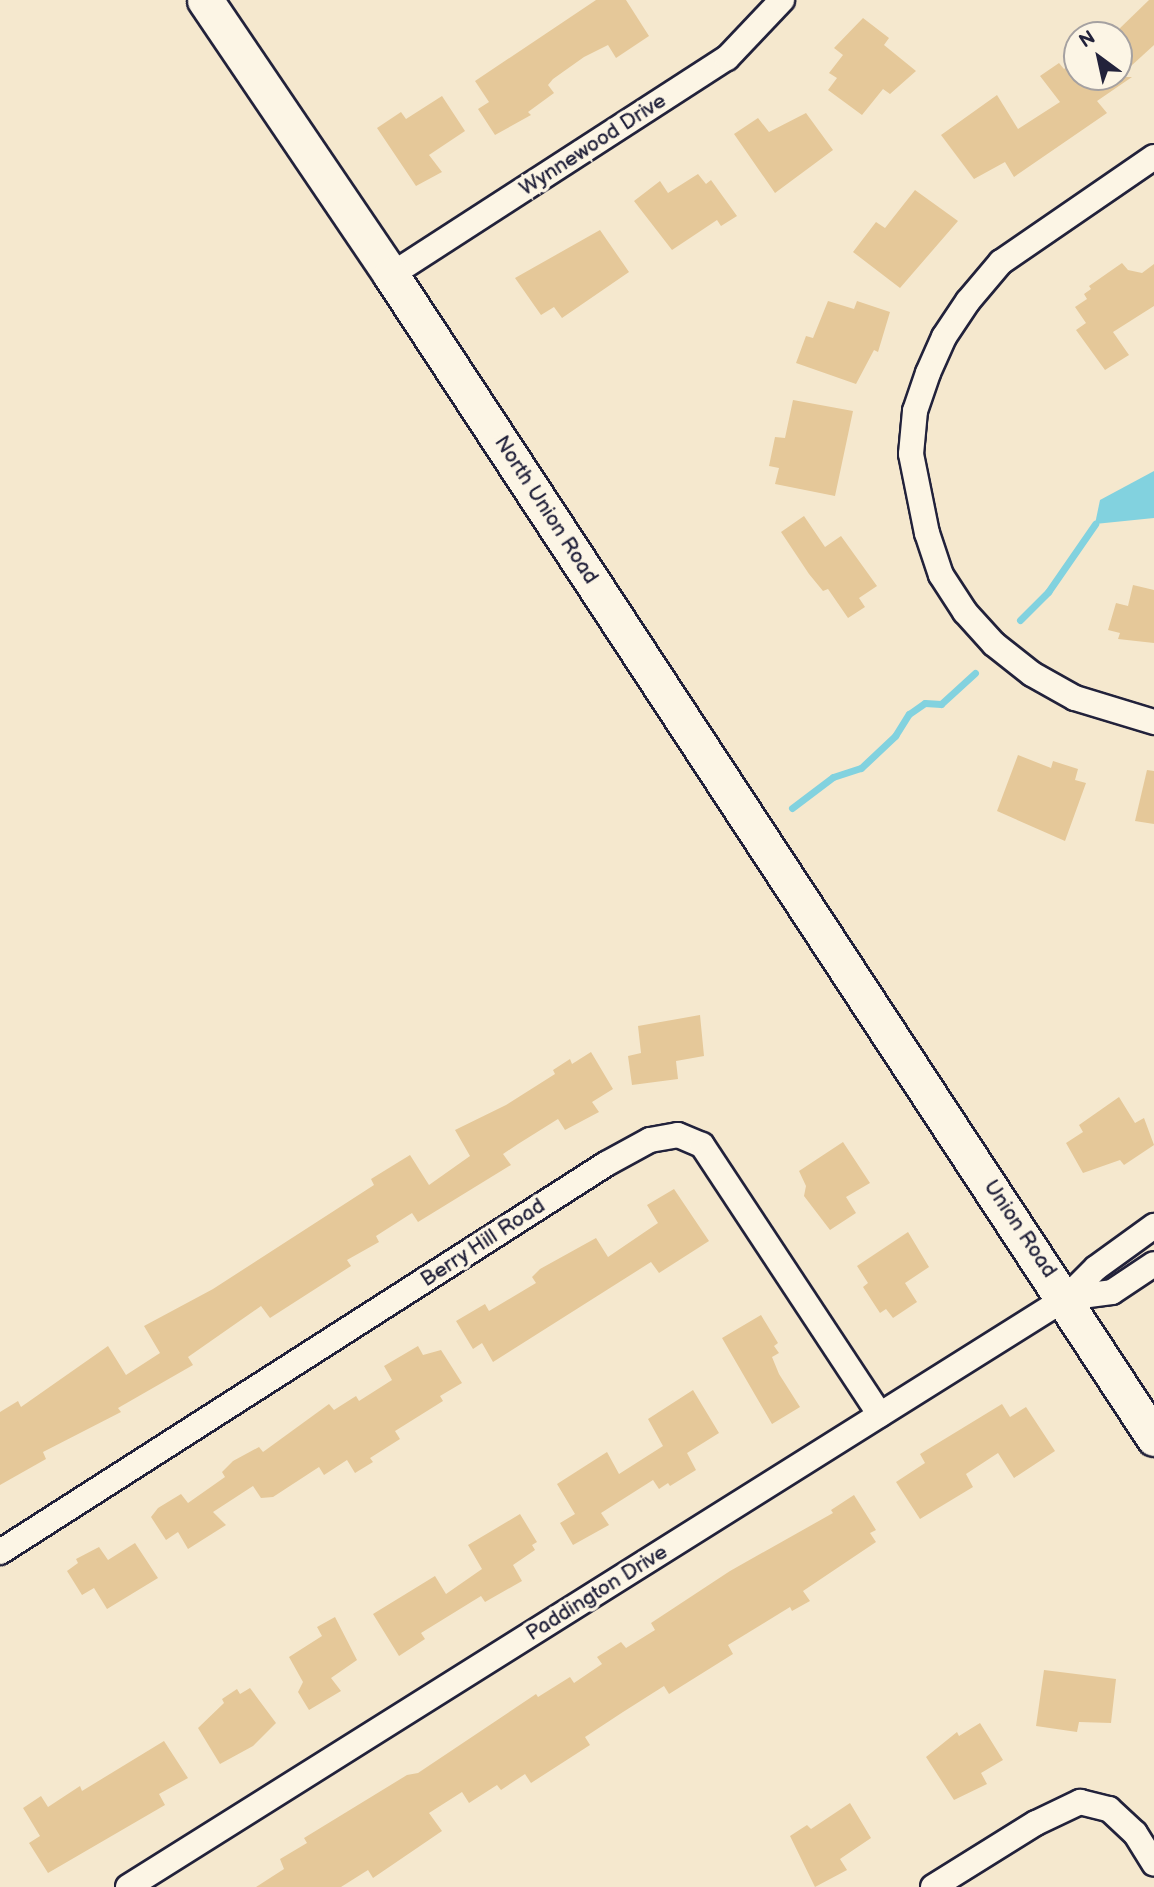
<!DOCTYPE html>
<style>
body{margin:0}
#map{position:relative;width:1154px;height:1887px;overflow:hidden;background:#f5e8ce;font-family:"Balsamiq Sans",sans-serif}
div>[style]{position:absolute}
.water>*{inset:0;background:#82d2df}
.stream>*{height:7px;margin:-3.5px;padding:0 3.5px;transform-origin:3.5px;border-radius:3.5px;background:#82d2df}
.building>*{inset:0;background:#e5c899}
.roads{filter:drop-shadow(2px 0 #22223b) drop-shadow(-2px 0 #22223b) drop-shadow(0 2px #22223b) drop-shadow(0 -2px #22223b)}
.minor>*{height:24px;margin:-12px;padding:0 12px;transform-origin:12px;border-radius:12px;background:#fcf5e5}
.secondary>*{height:35px;margin:-17.5px;padding:0 17.5px;transform-origin:17.5px;border-radius:17.5px;background:#fcf5e5}
span{translate:-50% -50%;white-space:nowrap;text-align:center;line-height:1.15;-webkit-text-stroke:7px #fcf5e5;paint-order:stroke}
.street-label{font-size:21px;color:#22223b}
.north{position:absolute;left:1063px;top:21px;width:70px;height:70px;box-sizing:border-box;background:#fcf5e5;border:2px solid #a5a1a1;border-radius:50%;rotate:327deg;font-size:19px;font-weight:700;line-height:28px;text-align:center;color:#22223b}
.north::after{content:'';display:block;margin:auto;width:24px;height:32px;background:#22223b;clip-path:polygon(50% 0,100% 100%,50% 72%,0 100%)}
</style>
<div id="map">
<div class="water">
<div style="clip-path:polygon(1154px 471px,1154px 518px,1095px 524px,1100px 500px)"></div>
</div>
<div class="stream">
<div style="left:1020px;top:620px;width:40px;rotate:-45deg"></div>
<div style="left:1048px;top:592px;width:83px;rotate:-55.3deg"></div>
<div style="left:792px;top:808px;width:51px;rotate:-37.1deg"></div>
<div style="left:833px;top:777px;width:29px;rotate:-18deg"></div>
<div style="left:861px;top:768px;width:47px;rotate:-43.3deg"></div>
<div style="left:895px;top:736px;width:26px;rotate:-58deg"></div>
<div style="left:909px;top:714px;width:19px;rotate:-35deg"></div>
<div style="left:925px;top:703px;width:16px;rotate:4deg"></div>
<div style="left:941px;top:704px;width:46px;rotate:-42.4deg"></div>
</div>
<div class="building">
<div style="clip-path:polygon(596px 0,626px 0,649px 36px,616px 58px,608px 45px,584px 57px,553px 79px,548px 85px,554px 93px,528px 112px,531px 115px,495px 135px,478px 109px,489px 102px,475px 81px)"></div>
<div style="clip-path:polygon(1149px 0,1154px 0,1154px 45px,1119px 77px,1117px 31px)"></div>
<div style="clip-path:polygon(863px 18px,889px 38px,884px 45px,916px 71px,890px 94px,883px 89px,862px 115px,828px 90px,837px 78px,829px 73px,843px 55px,834px 48px)"></div>
<div style="clip-path:polygon(1077px 60px,1077px 77px,1132px 77px,1097px 101px,1107px 113px,1014px 177px,1005px 162px,974px 179px,941px 135px,997px 95px,1018px 129px,1060px 102px,1040px 76px,1059px 63px,1064px 69px)"></div>
<div style="clip-path:polygon(442px 96px,465px 131px,429px 155px,442px 172px,416px 186px,377px 128px,401px 112px,406px 119px)"></div>
<div style="clip-path:polygon(806px 113px,833px 150px,775px 193px,734px 134px,758px 118px,769px 132px)"></div>
<div style="clip-path:polygon(698px 174px,706px 184px,711px 180px,737px 216px,721px 226px,717px 220px,672px 250px,634px 201px,660px 181px,668px 193px)"></div>
<div style="clip-path:polygon(915px 190px,958px 221px,900px 288px,853px 252px,876px 222px,885px 228px)"></div>
<div style="clip-path:polygon(600px 230px,629px 272px,562px 318px,554px 307px,541px 315px,515px 278px)"></div>
<div style="clip-path:polygon(1122px 263px,1128px 270px,1142px 273px,1154px 264px,1154px 306px,1113px 332px,1129px 355px,1105px 370px,1076px 330px,1086px 323px,1075px 307px,1087px 299px,1084px 294px,1091px 289px,1089px 286px)"></div>
<div style="clip-path:polygon(828px 301px,854px 309px,857px 301px,890px 312px,878px 352px,874px 350px,856px 384px,796px 363px,806px 336px,813px 338px)"></div>
<div style="clip-path:polygon(793px 400px,853px 411px,835px 496px,775px 484px,779px 468px,769px 466px,775px 437px,785px 438px)"></div>
<div style="clip-path:polygon(804px 516px,825px 547px,841px 536px,877px 586px,859px 598px,865px 607px,848px 618px,828px 589px,823px 591px,809px 574px,781px 532px)"></div>
<div style="clip-path:polygon(1133px 585px,1154px 590px,1154px 643px,1118px 639px,1120px 633px,1108px 630px,1116px 603px,1128px 606px)"></div>
<div style="clip-path:polygon(1018px 755px,1051px 768px,1053px 761px,1078px 769px,1075px 780px,1086px 783px,1065px 841px,997px 811px)"></div>
<div style="clip-path:polygon(1147px 770px,1154px 771px,1154px 824px,1135px 821px)"></div>
<div style="clip-path:polygon(700px 1015px,704px 1056px,676px 1061px,678px 1079px,632px 1085px,628px 1056px,641px 1053px,638px 1026px)"></div>
<div style="clip-path:polygon(591px 1052px,613px 1089px,592px 1102px,599px 1112px,565px 1130px,558px 1119px,518px 1144px,503px 1154px,511px 1165px,418px 1222px,412px 1213px,376px 1236px,379px 1242px,347px 1260px,351px 1266px,270px 1318px,261px 1306px,188px 1357px,193px 1365px,118px 1408px,121px 1412px,43px 1452px,46px 1459px,0 1485px,0 1412px,18px 1401px,21px 1407px,108px 1346px,126px 1375px,160px 1353px,144px 1326px,213px 1289px,374px 1185px,371px 1179px,410px 1155px,429px 1185px,470px 1156px,455px 1130px,506px 1105px,555px 1074px,553px 1070px,570px 1059px,572px 1064px)"></div>
<div style="clip-path:polygon(1119px 1097px,1135px 1123px,1144px 1118px,1154px 1145px,1124px 1165px,1120px 1160px,1083px 1173px,1066px 1143px,1083px 1132px,1079px 1125px)"></div>
<div style="clip-path:polygon(843px 1142px,870px 1183px,846px 1197px,856px 1213px,830px 1230px,804px 1196px,806px 1186px,799px 1171px)"></div>
<div style="clip-path:polygon(674px 1189px,709px 1241px,659px 1273px,651px 1262px,493px 1362px,482px 1343px,473px 1349px,456px 1321px,485px 1304px,489px 1311px,536px 1283px,532px 1277px,540px 1269px,596px 1238px,608px 1257px,658px 1223px,647px 1205px)"></div>
<div style="clip-path:polygon(908px 1232px,929px 1267px,905px 1283px,917px 1302px,893px 1318px,886px 1309px,880px 1313px,863px 1287px,868px 1283px,857px 1266px)"></div>
<div style="clip-path:polygon(761px 1315px,778px 1343px,774px 1346px,779px 1353px,772px 1357px,779px 1374px,800px 1407px,772px 1424px,722px 1338px)"></div>
<div style="clip-path:polygon(418px 1346px,423px 1355px,441px 1350px,462px 1383px,440px 1396px,443px 1401px,395px 1431px,400px 1439px,370px 1458px,373px 1462px,355px 1473px,347px 1460px,324px 1475px,319px 1467px,273px 1497px,261px 1498px,253px 1486px,213px 1512px,226px 1525px,188px 1549px,178px 1532px,166px 1540px,151px 1517px,158px 1508px,181px 1494px,188px 1503px,225px 1477px,222px 1472px,233px 1461px,259px 1447px,263px 1452px,329px 1404px,334px 1410px,356px 1396px,359px 1401px,392px 1380px,384px 1366px)"></div>
<div style="clip-path:polygon(693px 1390px,719px 1433px,687px 1453px,696px 1470px,670px 1486px,668px 1483px,659px 1489px,653px 1480px,601px 1513px,609px 1525px,573px 1545px,560px 1523px,575px 1514px,557px 1484px,607px 1452px,619px 1474px,663px 1446px,648px 1419px)"></div>
<div style="clip-path:polygon(1002px 1404px,1010px 1417px,1026px 1407px,1055px 1451px,1014px 1478px,998px 1453px,966px 1474px,973px 1487px,920px 1519px,896px 1482px,925px 1463px,920px 1454px)"></div>
<div style="clip-path:polygon(854px 1495px,876px 1530px,870px 1533px,876px 1542px,803px 1591px,810px 1601px,792px 1611px,790px 1607px,728px 1645px,733px 1654px,669px 1694px,664px 1686px,623px 1712px,585px 1737px,590px 1745px,531px 1783px,525px 1774px,501px 1790px,497px 1785px,469px 1803px,462px 1792px,429px 1813px,442px 1831px,373px 1878px,368px 1870px,341px 1887px,256px 1887px,284px 1869px,280px 1859px,307px 1843px,304px 1838px,407px 1775px,418px 1773px,536px 1694px,538px 1697px,570px 1677px,574px 1683px,602px 1664px,597px 1657px,621px 1642px,626px 1648px,655px 1630px,651px 1623px,730px 1571px,833px 1513px,831px 1510px)"></div>
<div style="clip-path:polygon(520px 1514px,537px 1542px,532px 1545px,535px 1550px,513px 1565px,522px 1581px,485px 1602px,481px 1596px,421px 1633px,425px 1639px,399px 1656px,373px 1614px,435px 1576px,446px 1594px,482px 1569px,468px 1545px)"></div>
<div style="clip-path:polygon(135px 1543px,158px 1578px,107px 1609px,94px 1588px,82px 1595px,67px 1571px,78px 1563px,76px 1559px,99px 1547px,108px 1560px)"></div>
<div style="clip-path:polygon(335px 1617px,357px 1660px,331px 1678px,341px 1691px,309px 1710px,298px 1692px,303px 1682px,289px 1657px,322px 1636px,317px 1627px)"></div>
<div style="clip-path:polygon(1044px 1670px,1116px 1679px,1111px 1723px,1079px 1722px,1077px 1732px,1036px 1726px)"></div>
<div style="clip-path:polygon(250px 1688px,276px 1723px,253px 1746px,220px 1764px,198px 1728px,224px 1703px,222px 1699px,237px 1689px,240px 1694px)"></div>
<div style="clip-path:polygon(980px 1723px,1003px 1760px,981px 1773px,987px 1784px,954px 1800px,926px 1757px,957px 1732px,959px 1736px)"></div>
<div style="clip-path:polygon(164px 1741px,188px 1778px,159px 1794px,165px 1805px,48px 1873px,29px 1843px,40px 1836px,23px 1808px,41px 1796px,48px 1807px,80px 1786px,82px 1791px)"></div>
<div style="clip-path:polygon(850px 1803px,871px 1838px,840px 1859px,847px 1870px,815px 1887px,790px 1836px,807px 1825px,811px 1829px)"></div>
</div>
<div class="roads">
<div class="minor">
<div style="left:1154px;top:157px;width:186px;rotate:145.5deg"></div>
<div style="left:1001px;top:262px;width:51px;rotate:130.2deg"></div>
<div style="left:968px;top:301px;width:43px;rotate:123.7deg"></div>
<div style="left:944px;top:337px;width:39px;rotate:114deg"></div>
<div style="left:928px;top:373px;width:40px;rotate:108.9deg"></div>
<div style="left:915px;top:411px;width:43px;rotate:95.3deg"></div>
<div style="left:911px;top:454px;width:81px;rotate:78.6deg"></div>
<div style="left:927px;top:533px;width:44px;rotate:71.6deg"></div>
<div style="left:941px;top:575px;width:44px;rotate:57deg"></div>
<div style="left:965px;top:612px;width:43px;rotate:47.8deg"></div>
<div style="left:994px;top:644px;width:48px;rotate:38.3deg"></div>
<div style="left:1032px;top:674px;width:49px;rotate:29.2deg"></div>
<div style="left:1075px;top:698px;width:83px;rotate:16.9deg"></div>
<div style="left:391px;top:275px;width:400px;rotate:-32.9deg"></div>
<div style="left:727px;top:58px;width:80px;rotate:-46.5deg"></div>
<div style="left:1066px;top:1298px;width:46px;rotate:-7.4deg"></div>
<div style="left:1112px;top:1292px;width:50px;rotate:-33.7deg"></div>
<div style="left:0;top:1552px;width:720px;rotate:-32.63deg"></div>
<div style="left:606px;top:1164px;width:50px;rotate:-28.6deg"></div>
<div style="left:650px;top:1140px;width:28px;rotate:-10deg"></div>
<div style="left:678px;top:1135px;width:26px;rotate:23deg"></div>
<div style="left:702px;top:1145px;width:323px;rotate:56.6deg"></div>
<div style="left:128px;top:1887px;width:1108px;rotate:-32.13deg"></div>
<div style="left:1066px;top:1298px;width:42px;rotate:-45deg"></div>
<div style="left:1096px;top:1268px;width:72px;rotate:-35.9deg"></div>
<div style="left:933px;top:1887px;width:121px;rotate:-31.9deg"></div>
<div style="left:1036px;top:1823px;width:49px;rotate:-25.5deg"></div>
<div style="left:1080px;top:1802px;width:30px;rotate:14deg"></div>
<div style="left:1109px;top:1809px;width:35px;rotate:43deg"></div>
<div style="left:1135px;top:1833px;width:36px;rotate:58deg"></div>
</div>
<div class="secondary">
<div style="left:205px;top:0;width:332px;rotate:55.9deg"></div>
<div style="left:391px;top:275px;width:1391px;rotate:56.73deg"></div>
</div>
</div>
<div class="street-label">
<span style="left:593px;top:145px;rotate:-33deg">Wynnewood Drive</span>
<span style="left:546px;top:510px;rotate:57deg">North Union Road</span>
<span style="left:1020px;top:1229px;rotate:56deg">Union Road</span>
<span style="left:483px;top:1243px;rotate:-33deg">Berry Hill Road</span>
<span style="left:597px;top:1593px;rotate:-32deg">Paddington Drive</span>
</div>
<div class="north">N</div>
</div>
